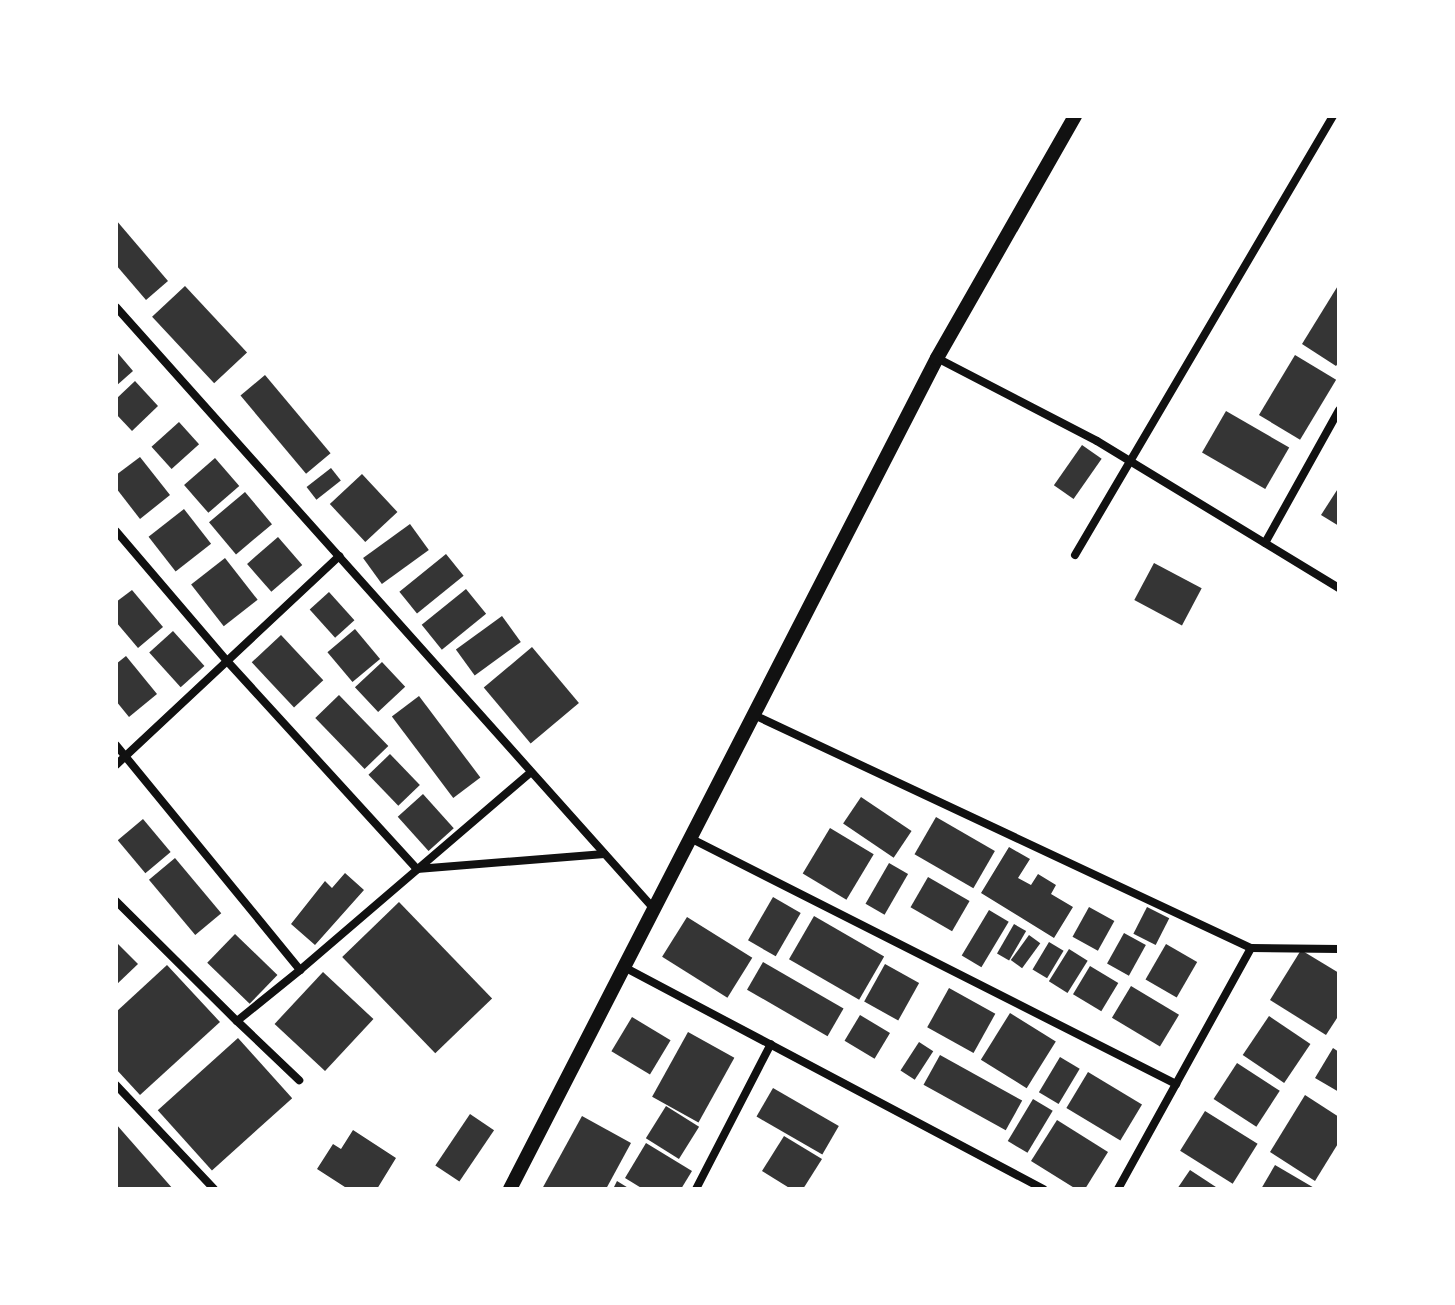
<!DOCTYPE html>
<style>
body{margin:0}
#map{position:relative;width:1455px;height:1305px;overflow:hidden;background:#fff;font-family:"Varela Round",sans-serif}
div>[style]{position:absolute}
.building>*{inset:0;background:#353535;transform-origin:0 0}
.minor>*{height:8px;margin:-4px;padding:0 4px;transform-origin:4px;border-radius:4px;background:#111}
.tertiary>*{height:14px;margin:-7px;padding:0 7px;transform-origin:7px;border-radius:7px;background:#111}
span{translate:-50% -50%;white-space:nowrap;text-align:center;line-height:1.15;-webkit-text-stroke:6px #fff;paint-order:stroke}
.frame{position:absolute;inset:0;border:118px solid #fff;pointer-events:none}
</style>
<div id="map">
<div class="building">
<div style="clip-path:polygon(116px 220px,168px 281px,146px 300px,116px 265px)"></div>
<div style="clip-path:polygon(1339px 284px,1339px 362px,1336px 366px,1302px 344px)"></div>
<div style="left:185px;top:286px;width:91px;height:45px;rotate:47deg"></div>
<div style="clip-path:polygon(116px 351px,133px 371px,116px 386px)"></div>
<div style="left:1295px;top:355px;width:48px;height:70px;rotate:31deg"></div>
<div style="left:265px;top:375px;width:102px;height:32px;rotate:50deg"></div>
<div style="clip-path:polygon(135px 381px,158px 406px,132px 431px,116px 414px,116px 399px)"></div>
<div style="left:1226px;top:411px;width:73px;height:48px;rotate:30deg"></div>
<div style="left:179px;top:422px;width:30px;height:37px;rotate:48deg"></div>
<div style="left:1082px;top:445px;width:24px;height:49px;rotate:35deg"></div>
<div style="clip-path:polygon(140px 457px,170px 495px,140px 519px,116px 488px,116px 475px)"></div>
<div style="left:215px;top:458px;width:37px;height:41px;rotate:49deg"></div>
<div style="left:331px;top:468px;width:16px;height:31px;rotate:52deg"></div>
<div style="left:362px;top:474px;width:52px;height:44px;rotate:47deg"></div>
<div style="clip-path:polygon(1339px 487px,1339px 526px,1321px 515px)"></div>
<div style="left:245px;top:492px;width:42px;height:47px;rotate:50deg"></div>
<div style="left:184px;top:509px;width:44px;height:45px;rotate:52deg"></div>
<div style="left:410px;top:524px;width:32px;height:58px;rotate:54deg"></div>
<div style="left:278px;top:537px;width:37px;height:41px;rotate:49deg"></div>
<div style="left:446px;top:554px;width:28px;height:60px;rotate:51deg"></div>
<div style="left:225px;top:558px;width:53px;height:43px;rotate:52deg"></div>
<div style="left:1154px;top:563px;width:54px;height:42px;rotate:28deg"></div>
<div style="left:466px;top:589px;width:32px;height:57px;rotate:51deg"></div>
<div style="clip-path:polygon(132px 590px,163px 627px,138px 648px,116px 622px,116px 602px)"></div>
<div style="left:329px;top:592px;width:38px;height:26px;rotate:48deg"></div>
<div style="left:502px;top:616px;width:32px;height:57px;rotate:54deg"></div>
<div style="left:355px;top:629px;width:39px;height:36px;rotate:50deg"></div>
<div style="left:173px;top:631px;width:47px;height:32px;rotate:48deg"></div>
<div style="left:281px;top:635px;width:62px;height:40px;rotate:47deg"></div>
<div style="left:532px;top:647px;width:73px;height:63px;rotate:50deg"></div>
<div style="clip-path:polygon(126px 656px,157px 694px,129px 717px,116px 701px,116px 664px)"></div>
<div style="left:382px;top:662px;width:34px;height:37px;rotate:47deg"></div>
<div style="left:339px;top:695px;width:71px;height:33px;rotate:46deg"></div>
<div style="left:419px;top:696px;width:102px;height:34px;rotate:53deg"></div>
<div style="left:390px;top:754px;width:43px;height:30px;rotate:46deg"></div>
<div style="left:423px;top:794px;width:46px;height:34px;rotate:48deg"></div>
<div style="left:861px;top:797px;width:61px;height:32px;rotate:34deg"></div>
<div style="left:936px;top:817px;width:68px;height:43px;rotate:30deg"></div>
<div style="left:143px;top:819px;width:43px;height:33px;rotate:50deg"></div>
<div style="left:830px;top:828px;width:51px;height:53px;rotate:31deg"></div>
<div style="clip-path:polygon(1009px 847px,1030px 859px,1018px 878px,1031px 885px,1038px 874px,1056px 885px,1051px 894px,1073px 907px,1054px 938px,981px 893px)"></div>
<div style="left:175px;top:858px;width:72px;height:34px;rotate:50deg"></div>
<div style="left:889px;top:863px;width:22px;height:47px;rotate:30deg"></div>
<div style="clip-path:polygon(345px 873px,364px 890px,315px 945px,291px 924px,325px 881px,332px 888px)"></div>
<div style="left:928px;top:877px;width:48px;height:35px;rotate:30deg"></div>
<div style="left:773px;top:897px;width:32px;height:50px;rotate:30deg"></div>
<div style="left:399px;top:902px;width:134px;height:79px;rotate:46deg"></div>
<div style="left:1089px;top:907px;width:29px;height:34px;rotate:29deg"></div>
<div style="left:1147px;top:907px;width:25px;height:30px;rotate:27deg"></div>
<div style="left:989px;top:910px;width:23px;height:53px;rotate:31deg"></div>
<div style="left:814px;top:916px;width:81px;height:50px;rotate:30deg"></div>
<div style="left:687px;top:917px;width:77px;height:47px;rotate:32deg"></div>
<div style="left:1014px;top:924px;width:14px;height:34px;rotate:30deg"></div>
<div style="left:1124px;top:933px;width:25px;height:35px;rotate:29deg"></div>
<div style="left:235px;top:934px;width:59px;height:40px;rotate:44deg"></div>
<div style="left:1029px;top:935px;width:14px;height:31px;rotate:36deg"></div>
<div style="clip-path:polygon(116px 942px,138px 964px,116px 985px)"></div>
<div style="left:1049px;top:942px;width:17px;height:32px;rotate:31deg"></div>
<div style="left:1166px;top:944px;width:36px;height:41px;rotate:30deg"></div>
<div style="left:1069px;top:949px;width:22px;height:38px;rotate:32deg"></div>
<div style="clip-path:polygon(1301px 950px,1339px 973px,1339px 1015px,1326px 1035px,1270px 1000px)"></div>
<div style="left:763px;top:962px;width:93px;height:32px;rotate:30deg"></div>
<div style="left:885px;top:964px;width:39px;height:43px;rotate:29deg"></div>
<div style="clip-path:polygon(167px 965px,220px 1022px,140px 1095px,116px 1069px,116px 1012px)"></div>
<div style="left:1090px;top:966px;width:33px;height:33px;rotate:31deg"></div>
<div style="left:323px;top:972px;width:69px;height:71px;rotate:43deg"></div>
<div style="left:1131px;top:986px;width:56px;height:37px;rotate:31deg"></div>
<div style="left:949px;top:988px;width:53px;height:45px;rotate:29deg"></div>
<div style="left:1010px;top:1013px;width:54px;height:55px;rotate:32deg"></div>
<div style="left:860px;top:1015px;width:35px;height:30px;rotate:31deg"></div>
<div style="left:1269px;top:1016px;width:50px;height:47px;rotate:34deg"></div>
<div style="left:632px;top:1017px;width:45px;height:40px;rotate:31deg"></div>
<div style="left:688px;top:1032px;width:53px;height:74px;rotate:29deg"></div>
<div style="left:238px;top:1038px;width:81px;height:108px;rotate:48deg"></div>
<div style="left:919px;top:1042px;width:17px;height:34px;rotate:33deg"></div>
<div style="clip-path:polygon(1333px 1048px,1339px 1052px,1339px 1092px,1315px 1078px)"></div>
<div style="left:940px;top:1055px;width:94px;height:34px;rotate:29deg"></div>
<div style="left:1060px;top:1057px;width:23px;height:41px;rotate:31deg"></div>
<div style="left:1237px;top:1063px;width:51px;height:43px;rotate:33deg"></div>
<div style="left:1088px;top:1072px;width:63px;height:42px;rotate:31deg"></div>
<div style="left:773px;top:1088px;width:76px;height:33px;rotate:30deg"></div>
<div style="clip-path:polygon(1305px 1095px,1339px 1117px,1339px 1142px,1315px 1181px,1270px 1152px)"></div>
<div style="left:1033px;top:1099px;width:23px;height:49px;rotate:31deg"></div>
<div style="left:666px;top:1106px;width:39px;height:38px;rotate:32deg"></div>
<div style="left:1205px;top:1111px;width:62px;height:47px;rotate:32deg"></div>
<div style="left:470px;top:1114px;width:29px;height:62px;rotate:34deg"></div>
<div style="clip-path:polygon(582px 1116px,631px 1143px,606px 1189px,542px 1189px)"></div>
<div style="clip-path:polygon(1057px 1120px,1108px 1152px,1085px 1189px,1076px 1189px,1031px 1161px)"></div>
<div style="clip-path:polygon(116px 1124px,173px 1189px,116px 1189px)"></div>
<div style="clip-path:polygon(353px 1130px,396px 1158px,377px 1189px,348px 1189px,317px 1169px,333px 1144px,341px 1149px)"></div>
<div style="clip-path:polygon(784px 1136px,822px 1159px,803px 1189px,791px 1189px,762px 1171px)"></div>
<div style="clip-path:polygon(646px 1143px,692px 1171px,681px 1189px,643px 1189px,625px 1178px)"></div>
<div style="clip-path:polygon(1275px 1165px,1316px 1189px,1261px 1189px)"></div>
<div style="clip-path:polygon(1190px 1170px,1219px 1189px,1177px 1189px)"></div>
<div style="clip-path:polygon(617px 1181px,630px 1189px,613px 1189px)"></div>
</div>
<div class="minor">
<div style="left:116px;top:307px;width:807px;rotate:48.21deg"></div>
<div style="left:937px;top:358px;width:180px;rotate:27.4deg"></div>
<div style="left:1097px;top:441px;width:283px;rotate:31.3deg"></div>
<div style="left:116px;top:531px;width:171px;rotate:49.5deg"></div>
<div style="left:227px;top:661px;width:282px;rotate:47.6deg"></div>
<div style="left:417px;top:869px;width:188px;rotate:-4.6deg"></div>
<div style="left:1265px;top:543px;width:152px;rotate:-60.9deg"></div>
<div style="left:1075px;top:555px;width:509px;rotate:-59.56deg"></div>
<div style="left:754px;top:715px;width:549px;rotate:25.12deg"></div>
<div style="left:1251px;top:948px;width:88px;rotate:0.7deg"></div>
<div style="left:116px;top:745px;width:291px;rotate:50.7deg"></div>
<div style="left:300px;top:970px;width:304px;rotate:-40.6deg"></div>
<div style="left:116px;top:765px;width:306px;rotate:-43.1deg"></div>
<div style="left:690px;top:838px;width:545px;rotate:26.85deg"></div>
<div style="left:116px;top:901px;width:170px;rotate:44.8deg"></div>
<div style="left:237px;top:1021px;width:81px;rotate:-39deg"></div>
<div style="left:624px;top:967px;width:475px;rotate:27.9deg"></div>
<div style="left:237px;top:1021px;width:86px;rotate:43.6deg"></div>
<div style="left:116px;top:1085px;width:143px;rotate:46.7deg"></div>
<div style="left:696px;top:1189px;width:163px;rotate:-62.7deg"></div>
<div style="left:1118px;top:1189px;width:275px;rotate:-61.1deg"></div>
</div>
<div class="tertiary">
<div style="left:510px;top:1189px;width:934px;rotate:-62.8deg"></div>
<div style="left:937px;top:358px;width:279px;rotate:-60.3deg"></div>
</div>
<div class="frame"></div>
</div>
